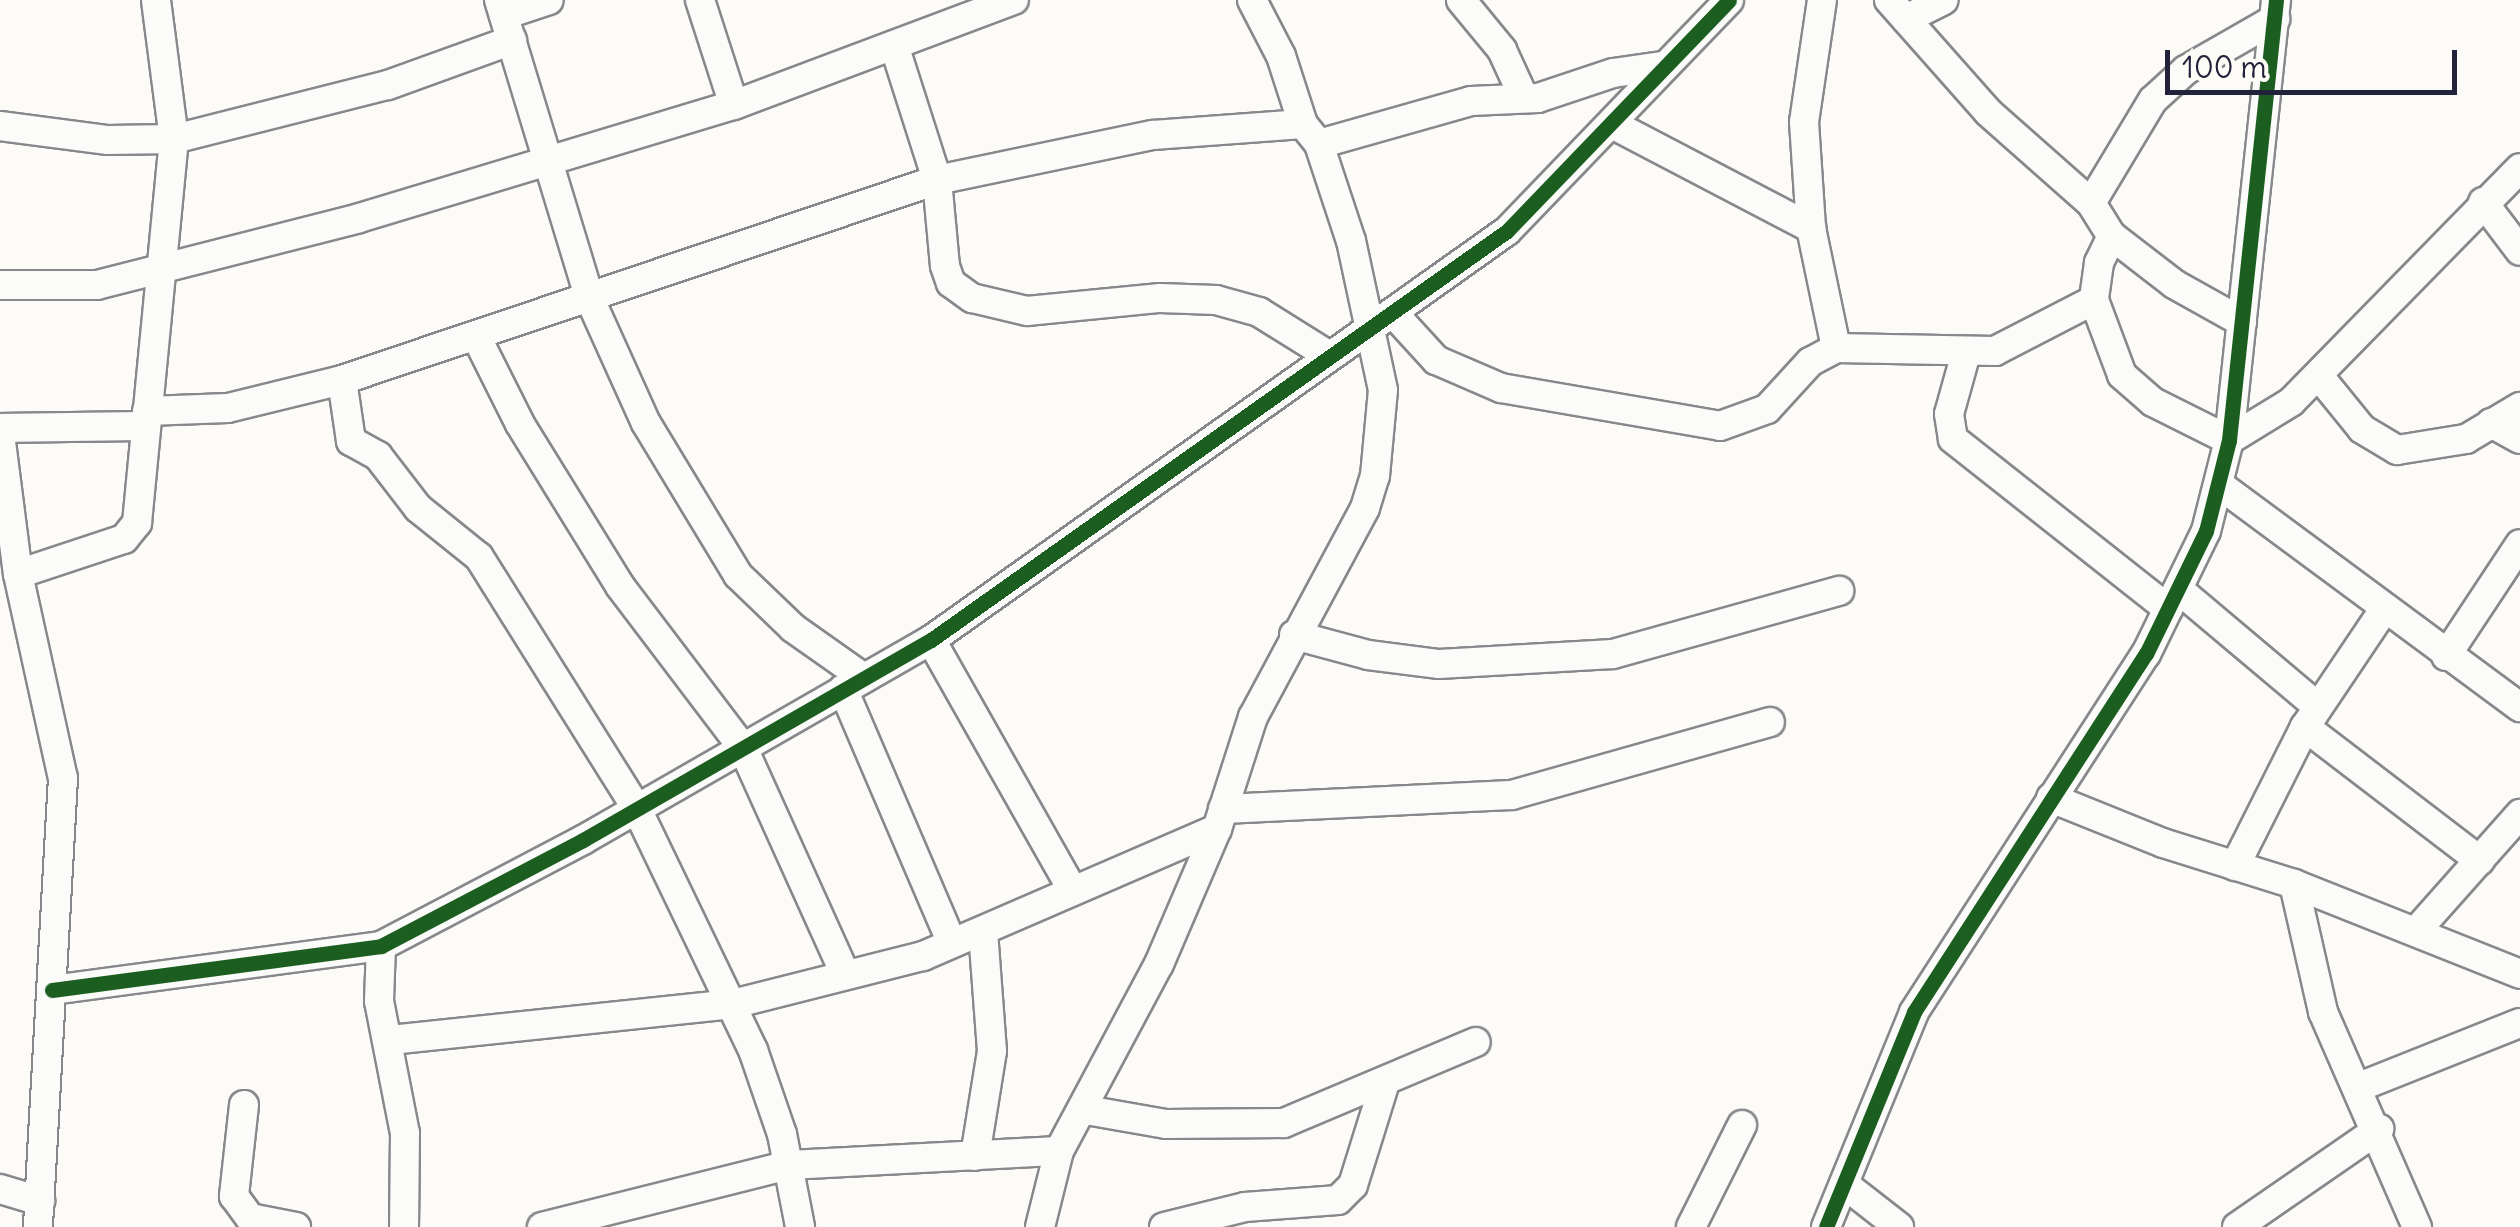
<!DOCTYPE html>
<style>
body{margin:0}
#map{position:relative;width:2520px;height:1227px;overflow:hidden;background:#fcfbf8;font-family:Delius,sans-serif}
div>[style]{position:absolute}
.roads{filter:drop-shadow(2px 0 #88888c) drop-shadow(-2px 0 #88888c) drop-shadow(0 2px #88888c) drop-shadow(0 -2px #88888c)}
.minor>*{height:28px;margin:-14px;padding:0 14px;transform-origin:14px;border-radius:14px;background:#fbfbf9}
.cycleway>*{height:15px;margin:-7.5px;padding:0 7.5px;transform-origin:7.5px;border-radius:7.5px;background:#1b5e20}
span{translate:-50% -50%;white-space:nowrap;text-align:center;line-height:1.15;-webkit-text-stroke:8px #fdfcf7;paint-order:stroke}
.scale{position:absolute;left:2165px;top:50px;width:292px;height:45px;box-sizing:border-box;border:5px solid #22223b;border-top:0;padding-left:12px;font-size:30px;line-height:35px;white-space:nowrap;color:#22223b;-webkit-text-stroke:8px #fdfcf7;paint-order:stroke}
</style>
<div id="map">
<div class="roads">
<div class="minor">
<div style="left:499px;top:0;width:310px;rotate:73.1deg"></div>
<div style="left:589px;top:297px;width:138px;rotate:65.7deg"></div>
<div style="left:646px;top:423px;width:178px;rotate:58.8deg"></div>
<div style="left:738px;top:575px;width:76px;rotate:43.9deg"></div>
<div style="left:793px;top:628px;width:87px;rotate:35.2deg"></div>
<div style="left:700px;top:0;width:110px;rotate:72.1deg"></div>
<div style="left:1461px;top:0;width:65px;rotate:50.6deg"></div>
<div style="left:1502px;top:50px;width:53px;rotate:65.4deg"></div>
<div style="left:1822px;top:0;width:123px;rotate:98.4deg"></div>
<div style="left:1804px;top:122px;width:106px;rotate:86.2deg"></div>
<div style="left:1811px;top:228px;width:123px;rotate:78.2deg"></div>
<div style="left:1889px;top:0;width:149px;rotate:48.5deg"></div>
<div style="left:1988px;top:112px;width:137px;rotate:41.5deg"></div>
<div style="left:2091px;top:203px;width:39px;rotate:58deg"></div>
<div style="left:2112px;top:236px;width:78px;rotate:37.7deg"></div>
<div style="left:2174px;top:284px;width:78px;rotate:29.2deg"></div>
<div style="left:504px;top:15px;width:47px;rotate:-18.4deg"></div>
<div style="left:1906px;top:19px;width:42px;rotate:-26.6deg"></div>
<div style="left:894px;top:45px;width:142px;rotate:72.3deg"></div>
<div style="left:937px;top:180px;width:86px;rotate:84.7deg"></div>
<div style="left:945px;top:266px;width:18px;rotate:71deg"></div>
<div style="left:951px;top:283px;width:26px;rotate:36deg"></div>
<div style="left:972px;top:298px;width:57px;rotate:13.3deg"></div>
<div style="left:1027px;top:311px;width:134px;rotate:-5.6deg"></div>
<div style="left:1160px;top:298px;width:56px;rotate:2deg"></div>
<div style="left:1216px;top:300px;width:45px;rotate:15.6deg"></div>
<div style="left:1259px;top:312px;width:81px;rotate:31.9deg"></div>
<div style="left:1612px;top:124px;width:225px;rotate:27.6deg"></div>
<div style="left:0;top:126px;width:109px;rotate:7.4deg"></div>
<div style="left:108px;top:140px;width:66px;rotate:-0.9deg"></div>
<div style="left:174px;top:139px;width:221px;rotate:-14.2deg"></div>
<div style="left:388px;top:85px;width:132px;rotate:-19.9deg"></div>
<div style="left:1319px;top:144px;width:158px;rotate:-15.8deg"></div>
<div style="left:1471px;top:101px;width:67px;rotate:-2.6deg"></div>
<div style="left:1538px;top:98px;width:79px;rotate:-18.4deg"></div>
<div style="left:1613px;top:73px;width:49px;rotate:-8.1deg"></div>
<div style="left:2483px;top:202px;width:61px;rotate:52.9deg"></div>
<div style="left:2091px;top:203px;width:120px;rotate:-59deg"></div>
<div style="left:2153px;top:100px;width:45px;rotate:-42.3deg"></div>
<div style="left:2186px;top:70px;width:103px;rotate:-29.8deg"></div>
<div style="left:2112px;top:236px;width:30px;rotate:116deg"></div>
<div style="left:2099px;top:263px;width:37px;rotate:98deg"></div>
<div style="left:2094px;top:300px;width:80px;rotate:69.5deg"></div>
<div style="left:2122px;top:375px;width:41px;rotate:41.1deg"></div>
<div style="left:2153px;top:402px;width:85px;rotate:26.6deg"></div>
<div style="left:2229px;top:440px;width:73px;rotate:-31.5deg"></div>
<div style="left:2291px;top:402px;width:327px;rotate:-45.6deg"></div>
<div style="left:0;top:285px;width:97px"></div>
<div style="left:97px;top:285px;width:270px;rotate:-14.3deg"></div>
<div style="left:359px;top:218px;width:392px;rotate:-16.8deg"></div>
<div style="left:734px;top:105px;width:299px;rotate:-20.6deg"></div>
<div style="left:1393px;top:313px;width:64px;rotate:47.5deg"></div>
<div style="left:1436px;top:360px;width:71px;rotate:23.3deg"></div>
<div style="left:1501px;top:388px;width:222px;rotate:9.8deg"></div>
<div style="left:1720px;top:426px;width:50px;rotate:-19.9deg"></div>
<div style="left:1767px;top:409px;width:64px;rotate:-47.5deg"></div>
<div style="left:1810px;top:362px;width:30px;rotate:-28deg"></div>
<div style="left:1836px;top:348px;width:159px;rotate:1.1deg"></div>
<div style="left:1995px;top:351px;width:111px;rotate:-27.3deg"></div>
<div style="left:476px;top:336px;width:98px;rotate:63.4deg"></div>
<div style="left:520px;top:424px;width:190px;rotate:58.3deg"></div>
<div style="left:620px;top:586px;width:203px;rotate:52.8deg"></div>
<div style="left:743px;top:748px;width:248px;rotate:65.7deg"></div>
<div style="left:1966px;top:353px;width:63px;rotate:105.6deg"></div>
<div style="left:1949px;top:414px;width:25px;rotate:81deg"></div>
<div style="left:1953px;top:439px;width:274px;rotate:38.3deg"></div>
<div style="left:2319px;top:376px;width:68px;rotate:50.9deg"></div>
<div style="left:2362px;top:429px;width:41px;rotate:31deg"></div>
<div style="left:2397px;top:450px;width:70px;rotate:-9.1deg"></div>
<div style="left:2466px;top:439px;width:63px;rotate:-30.7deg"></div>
<div style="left:342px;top:380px;width:62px;rotate:81.6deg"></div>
<div style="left:351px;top:441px;width:31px;rotate:29deg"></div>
<div style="left:378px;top:456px;width:66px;rotate:52.4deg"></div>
<div style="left:418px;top:508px;width:78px;rotate:38.8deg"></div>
<div style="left:479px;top:557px;width:295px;rotate:57.9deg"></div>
<div style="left:636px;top:807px;width:270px;rotate:64.3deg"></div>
<div style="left:753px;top:1050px;width:89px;rotate:71deg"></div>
<div style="left:782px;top:1134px;width:95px;rotate:79deg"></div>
<div style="left:147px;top:411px;width:81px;rotate:-2.1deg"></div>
<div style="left:228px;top:408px;width:117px;rotate:-13.8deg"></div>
<div style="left:342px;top:380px;width:628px;rotate:-18.58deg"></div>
<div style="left:937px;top:180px;width:221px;rotate:-11.8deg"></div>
<div style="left:1153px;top:135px;width:150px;rotate:-4.2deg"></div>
<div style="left:2491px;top:423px;width:33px;rotate:29deg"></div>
<div style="left:0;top:428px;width:146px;rotate:-0.8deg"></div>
<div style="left:0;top:434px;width:141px;rotate:82.7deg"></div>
<div style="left:18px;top:574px;width:209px;rotate:77.6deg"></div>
<div style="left:63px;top:778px;width:450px;rotate:93.2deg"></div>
<div style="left:2221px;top:486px;width:372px;rotate:36.5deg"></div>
<div style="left:18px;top:574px;width:112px;rotate:-18.3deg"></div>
<div style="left:124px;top:539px;width:21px;rotate:-51deg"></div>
<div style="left:137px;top:523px;width:386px;rotate:-84.5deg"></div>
<div style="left:174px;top:139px;width:140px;rotate:-97.4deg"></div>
<div style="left:2178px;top:589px;width:183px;rotate:40.1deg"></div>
<div style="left:1294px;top:635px;width:77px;rotate:15.1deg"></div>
<div style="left:1368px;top:655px;width:72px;rotate:7.2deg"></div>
<div style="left:1439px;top:664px;width:174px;rotate:-3.3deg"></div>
<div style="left:1613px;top:654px;width:235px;rotate:-15.6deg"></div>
<div style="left:931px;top:640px;width:286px;rotate:60.5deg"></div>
<div style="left:2446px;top:656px;width:134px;rotate:-56.5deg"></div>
<div style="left:843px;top:689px;width:276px;rotate:66.8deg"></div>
<div style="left:2305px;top:727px;width:220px;rotate:37.4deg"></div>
<div style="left:2051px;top:798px;width:121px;rotate:21.9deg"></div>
<div style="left:2163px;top:843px;width:137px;rotate:17.4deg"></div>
<div style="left:2294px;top:884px;width:131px;rotate:77.2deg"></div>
<div style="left:2323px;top:1012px;width:235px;rotate:66.4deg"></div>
<div style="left:1223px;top:809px;width:289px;rotate:-2.8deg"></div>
<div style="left:1512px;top:795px;width:268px;rotate:-15.8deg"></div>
<div style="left:2235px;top:866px;width:156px;rotate:-63.3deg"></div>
<div style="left:2305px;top:727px;width:143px;rotate:-56.1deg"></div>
<div style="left:2294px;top:884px;width:243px;rotate:21.7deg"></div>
<div style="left:2418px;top:929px;width:154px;rotate:-48.4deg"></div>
<div style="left:381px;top:946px;width:55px;rotate:92.1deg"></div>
<div style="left:379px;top:1001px;width:135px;rotate:78.9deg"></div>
<div style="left:405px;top:1133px;width:94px;rotate:90.6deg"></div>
<div style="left:52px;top:990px;width:332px;rotate:-7.6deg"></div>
<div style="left:381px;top:946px;width:228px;rotate:-27.7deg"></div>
<div style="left:583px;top:840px;width:401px;rotate:-29.9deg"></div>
<div style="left:931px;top:640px;width:706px;rotate:-35.38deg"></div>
<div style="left:1507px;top:231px;width:320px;rotate:-46.1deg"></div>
<div style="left:390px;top:1040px;width:345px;rotate:-6deg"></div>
<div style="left:733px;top:1004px;width:196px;rotate:-14.2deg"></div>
<div style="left:923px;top:956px;width:320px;rotate:-23.4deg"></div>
<div style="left:2359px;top:1087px;width:173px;rotate:-21.7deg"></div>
<div style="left:244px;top:1105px;width:92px;rotate:96.3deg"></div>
<div style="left:234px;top:1196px;width:27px;rotate:54deg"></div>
<div style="left:250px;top:1218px;width:47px;rotate:11.1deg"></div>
<div style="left:1086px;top:1110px;width:81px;rotate:9.9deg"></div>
<div style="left:1166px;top:1124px;width:118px;rotate:-0.5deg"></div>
<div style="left:1284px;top:1123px;width:208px;rotate:-22.9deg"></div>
<div style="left:975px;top:1156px;width:106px;rotate:-80.8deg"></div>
<div style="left:992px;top:1051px;width:120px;rotate:-94.3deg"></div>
<div style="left:1844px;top:1184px;width:70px;rotate:38deg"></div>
<div style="left:0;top:1189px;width:42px;rotate:16.7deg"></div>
<div style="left:542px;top:1227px;width:255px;rotate:-14.1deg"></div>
<div style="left:789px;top:1165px;width:270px;rotate:-3deg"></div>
<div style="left:1040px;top:1227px;width:78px;rotate:-76deg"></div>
<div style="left:1059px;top:1151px;width:212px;rotate:-61.9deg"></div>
<div style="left:1159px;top:964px;width:147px;rotate:-66.8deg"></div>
<div style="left:1217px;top:829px;width:118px;rotate:-72.2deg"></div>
<div style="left:1253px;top:717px;width:237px;rotate:-61.8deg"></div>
<div style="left:1365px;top:508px;width:34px;rotate:-73deg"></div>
<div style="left:1375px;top:476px;width:86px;rotate:-84.7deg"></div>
<div style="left:1383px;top:390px;width:152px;rotate:-102.1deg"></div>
<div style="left:1351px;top:241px;width:102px;rotate:-108.3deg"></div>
<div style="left:1319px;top:144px;width:26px;rotate:-129deg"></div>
<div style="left:1303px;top:124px;width:71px;rotate:-107.9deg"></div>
<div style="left:1281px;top:56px;width:63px;rotate:-117.4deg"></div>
<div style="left:1164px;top:1227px;width:83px;rotate:-13.9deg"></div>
<div style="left:1245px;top:1207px;width:93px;rotate:-4.3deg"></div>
<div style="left:1338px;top:1200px;width:21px;rotate:-45deg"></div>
<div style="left:1353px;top:1185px;width:108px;rotate:-72.7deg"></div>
<div style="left:1691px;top:1227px;width:114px;rotate:-63.4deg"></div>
<div style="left:1826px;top:1227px;width:232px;rotate:-67.7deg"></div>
<div style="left:1914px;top:1012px;width:427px;rotate:-57.1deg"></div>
<div style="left:2146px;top:654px;width:137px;rotate:-64deg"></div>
<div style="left:2206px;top:531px;width:94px;rotate:-75.8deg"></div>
<div style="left:2229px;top:440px;width:443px;rotate:-83.9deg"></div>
<div style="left:2237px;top:1227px;width:173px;rotate:-34.6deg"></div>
</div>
</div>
<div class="cycleway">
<div style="left:52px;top:990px;width:332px;rotate:-7.6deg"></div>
<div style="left:381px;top:946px;width:228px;rotate:-27.7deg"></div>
<div style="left:583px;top:840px;width:401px;rotate:-29.9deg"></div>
<div style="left:931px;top:640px;width:706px;rotate:-35.38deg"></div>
<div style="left:1507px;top:231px;width:320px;rotate:-46.1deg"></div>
<div style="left:1826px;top:1227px;width:232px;rotate:-67.7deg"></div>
<div style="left:1914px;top:1012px;width:427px;rotate:-57.1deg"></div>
<div style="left:2146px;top:654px;width:137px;rotate:-64deg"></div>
<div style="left:2206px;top:531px;width:94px;rotate:-75.8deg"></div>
<div style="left:2229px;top:440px;width:443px;rotate:-83.9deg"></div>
</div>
<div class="scale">100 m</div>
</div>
